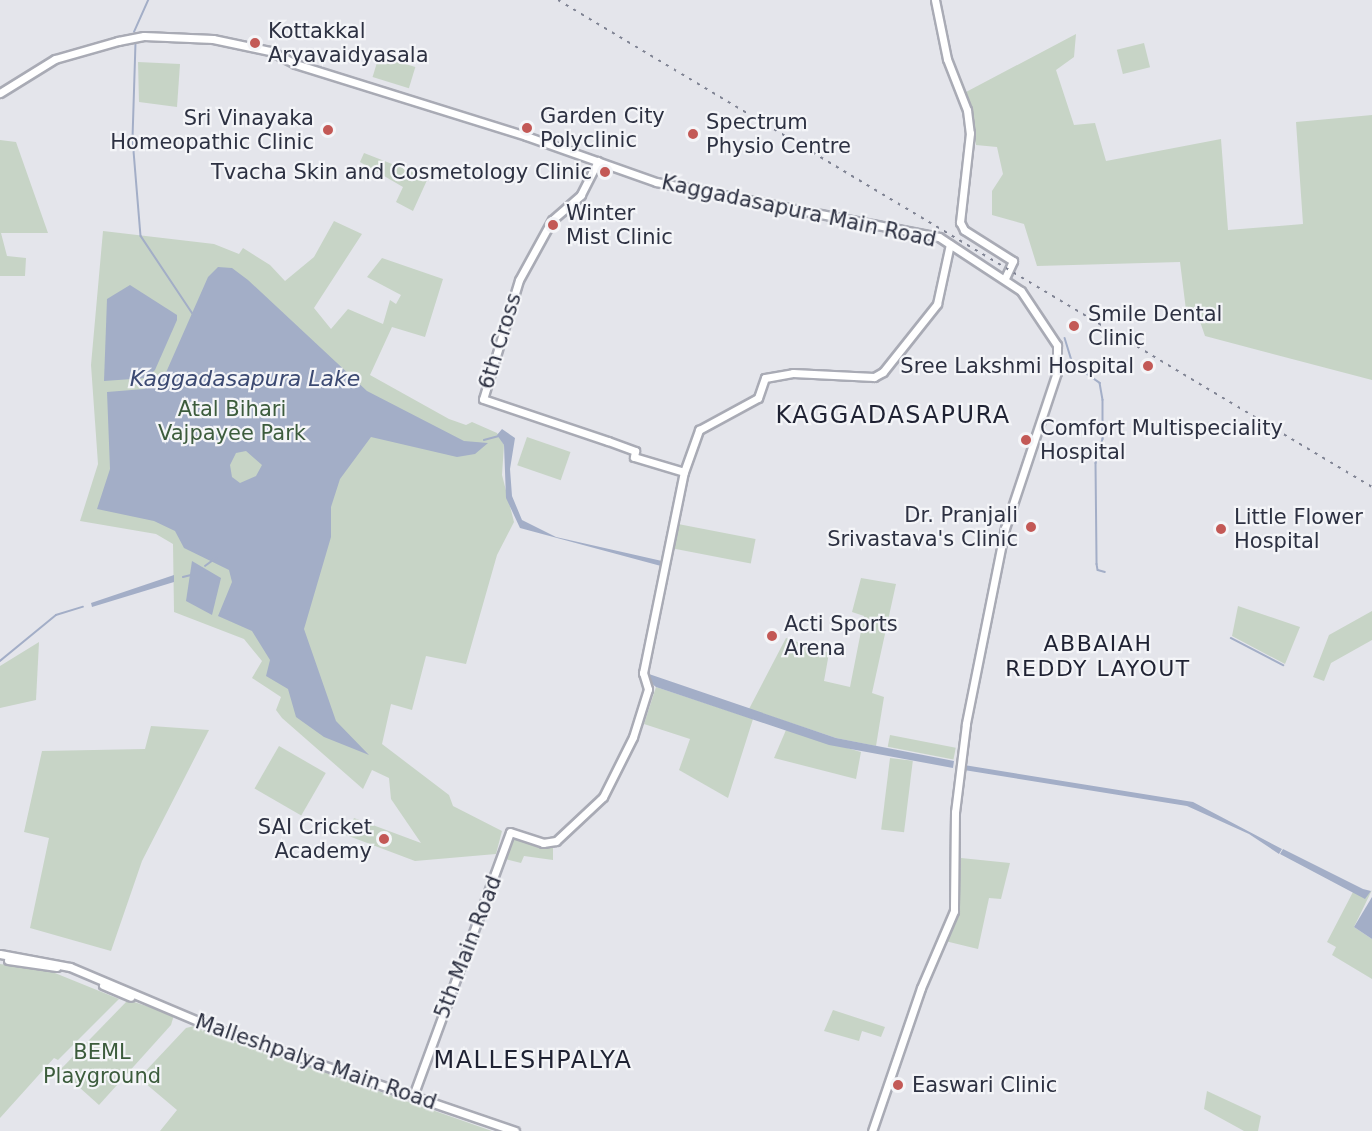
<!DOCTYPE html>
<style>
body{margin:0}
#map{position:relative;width:1372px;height:1131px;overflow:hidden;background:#e4e5eb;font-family:"DejaVu Sans",sans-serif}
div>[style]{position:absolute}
.green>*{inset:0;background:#c7d4c6;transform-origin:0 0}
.water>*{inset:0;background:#a3aec7}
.stream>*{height:1.5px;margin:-0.75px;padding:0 0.75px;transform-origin:0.75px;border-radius:0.75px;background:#a3aec7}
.roads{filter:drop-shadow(2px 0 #a9abb5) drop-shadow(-2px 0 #a9abb5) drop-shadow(0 2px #a9abb5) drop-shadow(0 -2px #a9abb5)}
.secondary>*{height:7px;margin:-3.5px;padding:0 3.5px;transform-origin:3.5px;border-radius:3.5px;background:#fff}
.rail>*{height:1.5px;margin-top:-0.75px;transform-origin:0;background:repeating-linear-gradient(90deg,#7f8393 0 3px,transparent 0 9px)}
.dots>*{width:16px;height:16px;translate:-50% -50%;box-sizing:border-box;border:3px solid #f4f5f8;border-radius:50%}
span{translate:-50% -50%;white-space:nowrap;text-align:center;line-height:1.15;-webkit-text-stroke:4.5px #f4f5f8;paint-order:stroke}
.poi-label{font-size:21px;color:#2d3142}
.left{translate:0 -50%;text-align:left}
.right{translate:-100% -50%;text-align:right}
.street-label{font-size:21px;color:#2d3142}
.park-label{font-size:21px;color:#3c5c3c}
.water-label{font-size:22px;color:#3b4972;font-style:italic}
.neighbourhood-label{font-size:22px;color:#1f2233;letter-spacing:1.5px}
.quarter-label{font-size:24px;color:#1f2233;letter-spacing:1.5px}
</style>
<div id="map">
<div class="green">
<div style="clip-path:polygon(1076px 34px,1074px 57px,1056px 70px,1074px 125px,1095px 123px,1106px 161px,1221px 139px,1228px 230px,1303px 224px,1296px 122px,1372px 115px,1372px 380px,1205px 336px,1196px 310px,1186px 310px,1180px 262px,1037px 266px,1024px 224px,992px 215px,992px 191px,1003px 174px,997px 147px,976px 145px,966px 92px)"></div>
<div style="left:1144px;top:43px;width:25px;height:28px;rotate:76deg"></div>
<div style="left:379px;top:56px;width:38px;height:22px;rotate:17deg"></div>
<div style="clip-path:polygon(138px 62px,180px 64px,177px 107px,139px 102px)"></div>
<div style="clip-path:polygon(0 140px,16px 142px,48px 233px,1px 233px,7px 256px,26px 258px,25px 276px,0 276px)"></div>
<div style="clip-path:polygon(364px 153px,428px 178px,413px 211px,396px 202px,403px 187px,360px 162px)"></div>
<div style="clip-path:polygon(334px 221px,362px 234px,314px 308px,331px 329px,348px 309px,383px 324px,390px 300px,396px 304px,401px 295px,367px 277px,382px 258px,443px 279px,425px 337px,392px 327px,370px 375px,449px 419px,466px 425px,472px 422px,497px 433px,504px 445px,502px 475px,514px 522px,497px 555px,466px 664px,426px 656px,412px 710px,391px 704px,382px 744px,449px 795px,453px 806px,502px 831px,496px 854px,415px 861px,346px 835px,354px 818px,421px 843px,391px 799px,389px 778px,372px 770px,363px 789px,282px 718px,276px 710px,281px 697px,252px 678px,262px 661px,244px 639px,174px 612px,173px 544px,156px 534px,80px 521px,98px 464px,91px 365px,103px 231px,214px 244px,239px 254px,243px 248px,270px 265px,285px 281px,314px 257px)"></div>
<div style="left:527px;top:437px;width:46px;height:30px;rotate:19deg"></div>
<div style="left:678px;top:524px;width:79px;height:25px;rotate:11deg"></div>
<div style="clip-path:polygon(861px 578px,896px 584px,872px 693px,884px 697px,876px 746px,836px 738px,749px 709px,786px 638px,829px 653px,824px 681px,850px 687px,864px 616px,852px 612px)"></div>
<div style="clip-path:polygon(1238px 606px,1300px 627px,1285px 664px,1232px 636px)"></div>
<div style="clip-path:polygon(1372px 611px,1372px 640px,1331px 663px,1324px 681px,1313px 677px,1329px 635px)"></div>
<div style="clip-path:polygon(39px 642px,36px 700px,0 708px,0 666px)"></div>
<div style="clip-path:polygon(656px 687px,753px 719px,728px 798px,679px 770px,690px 739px,644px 724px)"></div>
<div style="clip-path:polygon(151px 726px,209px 730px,142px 861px,111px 951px,30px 928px,49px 838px,24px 832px,42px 751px,145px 749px)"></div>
<div style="clip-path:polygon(786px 730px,861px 752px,856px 779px,774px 758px)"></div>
<div style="left:890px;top:735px;width:67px;height:12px;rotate:11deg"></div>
<div style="left:279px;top:746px;width:54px;height:49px;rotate:30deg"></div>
<div style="left:890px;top:758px;width:23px;height:72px;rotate:7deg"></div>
<div style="clip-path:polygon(512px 838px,553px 847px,553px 860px,524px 856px,521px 863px,505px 859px)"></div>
<div style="clip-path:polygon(961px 858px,1010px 863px,1001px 899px,989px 898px,978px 949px,945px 941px,958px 913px)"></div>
<div style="clip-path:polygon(1354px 890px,1364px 898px,1372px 890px,1354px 927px,1372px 939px,1372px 979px,1332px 955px,1336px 947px,1327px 942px)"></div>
<div style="clip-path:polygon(0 964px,50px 971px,119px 999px,58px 1060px,54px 1058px,0 1118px)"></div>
<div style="clip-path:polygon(128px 1000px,174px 1015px,171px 1025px,99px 1105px,60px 1070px)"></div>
<div style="clip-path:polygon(833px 1010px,885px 1027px,881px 1037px,862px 1031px,859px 1041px,824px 1031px)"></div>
<div style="clip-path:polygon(194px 1026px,224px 1037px,492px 1131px,160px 1131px,177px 1110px,139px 1078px,186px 1028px)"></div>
<div style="clip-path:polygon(1207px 1091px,1261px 1116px,1258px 1131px,1244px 1131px,1204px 1109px)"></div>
</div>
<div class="water">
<div style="clip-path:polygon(evenodd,218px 267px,232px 268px,248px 280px,367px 391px,464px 441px,488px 443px,475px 454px,457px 457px,371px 437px,340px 479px,331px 507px,331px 537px,304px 629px,336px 721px,369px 755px,324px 737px,296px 717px,288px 689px,266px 676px,270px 660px,252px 631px,218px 616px,232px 582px,229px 570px,184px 548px,175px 531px,154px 521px,97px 509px,110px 469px,107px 392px,144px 389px,164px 377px,208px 277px,218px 267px,246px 451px,262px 465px,256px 476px,240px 483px,232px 477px,230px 465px,236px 453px,246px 451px)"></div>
<div style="clip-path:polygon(130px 285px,177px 315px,177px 320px,155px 370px,146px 378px,104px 381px,107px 299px)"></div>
<div style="clip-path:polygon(502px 429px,515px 438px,510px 469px,512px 496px,522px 520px,556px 537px,662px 561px,661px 566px,520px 528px,506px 498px,504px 445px,497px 435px)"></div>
<div style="clip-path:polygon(192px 561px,221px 578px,212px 615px,186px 601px)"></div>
<div style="clip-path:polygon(174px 575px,174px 582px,92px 607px,91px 603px)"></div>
<div style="clip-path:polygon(646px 673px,836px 738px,954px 761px,953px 768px,829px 745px,656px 687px,645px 678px)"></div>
<div style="clip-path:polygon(964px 765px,1193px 802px,1282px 849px,1279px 854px,1249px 834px,1187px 806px,964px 770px)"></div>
<div style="clip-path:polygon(1283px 849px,1363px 889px,1371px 891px,1365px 899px,1280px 854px)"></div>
<div style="clip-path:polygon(1372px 897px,1372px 939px,1354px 927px)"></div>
</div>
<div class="stream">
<div style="left:134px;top:32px;width:35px;rotate:-66deg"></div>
<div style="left:136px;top:43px;width:96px;rotate:91.8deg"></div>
<div style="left:133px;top:139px;width:97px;rotate:85.3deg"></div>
<div style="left:141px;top:236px;width:94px;rotate:56.3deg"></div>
<div style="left:1065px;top:338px;width:27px;rotate:73deg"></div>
<div style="left:1073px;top:364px;width:33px;rotate:35deg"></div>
<div style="left:1100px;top:383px;width:17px;rotate:80deg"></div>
<div style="left:1103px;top:400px;width:39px;rotate:90deg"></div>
<div style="left:1103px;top:439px;width:25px;rotate:106deg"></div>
<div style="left:1096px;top:463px;width:101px;rotate:89.4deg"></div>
<div style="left:1097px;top:564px;width:6px;rotate:81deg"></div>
<div style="left:1098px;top:570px;width:7px;rotate:16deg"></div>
<div style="left:484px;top:440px;width:16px;rotate:-15deg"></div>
<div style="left:205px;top:566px;width:14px;rotate:-36deg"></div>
<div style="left:183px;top:577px;width:8px;rotate:-14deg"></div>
<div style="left:1231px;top:638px;width:59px;rotate:27.4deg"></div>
<div style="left:0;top:661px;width:72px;rotate:-39.4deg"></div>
<div style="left:56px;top:615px;width:28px;rotate:-17deg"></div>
<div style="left:647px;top:673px;width:35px;rotate:-80deg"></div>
</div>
<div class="roads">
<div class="secondary">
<div style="left:935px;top:0;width:60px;rotate:78.5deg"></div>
<div style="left:947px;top:59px;width:55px;rotate:68.6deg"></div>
<div style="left:967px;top:110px;width:23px;rotate:83deg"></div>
<div style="left:970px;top:133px;width:90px;rotate:96.4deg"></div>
<div style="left:960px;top:222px;width:9px;rotate:63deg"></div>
<div style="left:964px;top:230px;width:58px;rotate:32.3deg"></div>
<div style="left:1013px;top:261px;width:19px;rotate:115deg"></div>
<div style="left:0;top:93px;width:65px;rotate:-31.7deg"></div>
<div style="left:55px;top:59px;width:66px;rotate:-15.9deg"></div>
<div style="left:118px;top:41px;width:26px;rotate:-11deg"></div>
<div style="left:144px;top:36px;width:69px;rotate:2.5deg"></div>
<div style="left:213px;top:39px;width:58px;rotate:11.9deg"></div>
<div style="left:270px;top:51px;width:28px;rotate:27deg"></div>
<div style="left:295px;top:64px;width:242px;rotate:17.3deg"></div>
<div style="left:526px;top:136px;width:138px;rotate:19.5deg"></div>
<div style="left:656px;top:182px;width:288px;rotate:11deg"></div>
<div style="left:939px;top:237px;width:98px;rotate:33.4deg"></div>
<div style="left:1021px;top:291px;width:65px;rotate:56.3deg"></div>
<div style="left:1057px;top:345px;width:27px;rotate:90deg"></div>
<div style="left:1057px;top:372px;width:164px;rotate:108.4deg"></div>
<div style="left:1005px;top:528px;width:200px;rotate:101.3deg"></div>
<div style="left:966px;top:724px;width:89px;rotate:97.1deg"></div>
<div style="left:955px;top:812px;width:99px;rotate:90.6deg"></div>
<div style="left:954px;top:911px;width:84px;rotate:113.2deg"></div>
<div style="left:921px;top:988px;width:151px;rotate:108.9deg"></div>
<div style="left:598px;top:161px;width:38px;rotate:117deg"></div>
<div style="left:581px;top:195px;width:38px;rotate:139deg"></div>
<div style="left:552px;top:220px;width:68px;rotate:118.8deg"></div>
<div style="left:519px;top:280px;width:124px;rotate:106.8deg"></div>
<div style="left:483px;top:399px;width:132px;rotate:18.6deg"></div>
<div style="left:608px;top:441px;width:29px;rotate:20deg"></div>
<div style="left:635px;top:451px;width:6px;rotate:99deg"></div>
<div style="left:634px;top:457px;width:52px;rotate:16.7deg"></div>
<div style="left:0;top:954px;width:71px;rotate:10.5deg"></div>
<div style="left:70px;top:967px;width:160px;rotate:22.9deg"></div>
<div style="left:217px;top:1029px;width:315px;rotate:18.9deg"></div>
<div style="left:8px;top:960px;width:49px;rotate:8.3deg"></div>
<div style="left:103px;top:985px;width:30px;rotate:23deg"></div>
<div style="left:413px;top:1096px;width:281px;rotate:-69.8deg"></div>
<div style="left:510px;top:832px;width:35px;rotate:18deg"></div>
<div style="left:543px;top:843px;width:13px;rotate:-9deg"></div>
<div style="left:556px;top:841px;width:64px;rotate:-43.1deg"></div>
<div style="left:603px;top:797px;width:67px;rotate:-63.4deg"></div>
<div style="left:633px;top:737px;width:50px;rotate:-72.6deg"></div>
<div style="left:648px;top:689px;width:17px;rotate:-107deg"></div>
<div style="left:643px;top:673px;width:205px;rotate:-78.5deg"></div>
<div style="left:684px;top:472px;width:45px;rotate:-70.3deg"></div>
<div style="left:699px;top:430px;width:67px;rotate:-28.5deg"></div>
<div style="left:758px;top:398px;width:21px;rotate:-71deg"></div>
<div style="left:765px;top:378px;width:28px;rotate:-10deg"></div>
<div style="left:793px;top:373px;width:81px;rotate:2.8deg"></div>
<div style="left:874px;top:377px;width:10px;rotate:-29deg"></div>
<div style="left:883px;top:372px;width:87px;rotate:-51.5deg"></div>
<div style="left:937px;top:304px;width:61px;rotate:-77.8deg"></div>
</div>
</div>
<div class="rail">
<div style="left:558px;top:0;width:949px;rotate:30.89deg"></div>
</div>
<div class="dots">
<div style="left:255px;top:43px;background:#c35956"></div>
<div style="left:527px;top:128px;background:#c35956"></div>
<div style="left:328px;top:130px;background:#c35956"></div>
<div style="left:693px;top:134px;background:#c35956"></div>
<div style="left:605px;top:172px;background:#c35956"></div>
<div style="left:553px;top:225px;background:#c35956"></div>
<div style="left:1074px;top:326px;background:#c35956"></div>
<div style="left:1148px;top:366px;background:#c35956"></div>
<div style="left:1026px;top:440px;background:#c35956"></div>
<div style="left:1031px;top:527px;background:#c35956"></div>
<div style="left:1221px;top:529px;background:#c35956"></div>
<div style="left:772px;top:636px;background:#c35956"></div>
<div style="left:384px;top:839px;background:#c35956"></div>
<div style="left:898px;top:1085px;background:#c35956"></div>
</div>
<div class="poi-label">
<span class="left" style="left:268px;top:43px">Kottakkal<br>Aryavaidyasala</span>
<span class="left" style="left:540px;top:128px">Garden City<br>Polyclinic</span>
<span class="right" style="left:314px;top:130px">Sri Vinayaka<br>Homeopathic Clinic</span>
<span class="left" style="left:706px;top:134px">Spectrum<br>Physio Centre</span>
<span class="right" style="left:592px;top:172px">Tvacha Skin and Cosmetology Clinic</span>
<span class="left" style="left:566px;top:225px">Winter<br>Mist Clinic</span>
<span class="left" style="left:1088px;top:326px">Smile Dental<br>Clinic</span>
<span class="right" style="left:1134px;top:366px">Sree Lakshmi Hospital</span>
<span class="left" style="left:1040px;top:440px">Comfort Multispeciality<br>Hospital</span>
<span class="right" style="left:1018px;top:527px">Dr. Pranjali<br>Srivastava's Clinic</span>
<span class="left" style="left:1234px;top:529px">Little Flower<br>Hospital</span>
<span class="left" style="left:784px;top:636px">Acti Sports<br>Arena</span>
<span class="right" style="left:372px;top:839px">SAI Cricket<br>Academy</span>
<span class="left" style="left:912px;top:1085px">Easwari Clinic</span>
</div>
<div class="street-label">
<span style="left:799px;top:211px;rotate:12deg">Kaggadasapura Main Road</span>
<span style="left:500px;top:341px;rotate:-73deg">6th Cross</span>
<span style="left:468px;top:947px;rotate:-69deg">5th Main Road</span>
<span style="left:316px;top:1062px;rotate:19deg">Malleshpalya Main Road</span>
</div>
<div class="park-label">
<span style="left:232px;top:421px">Atal Bihari<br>Vajpayee Park</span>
<span style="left:102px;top:1064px">BEML<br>Playground</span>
</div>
<div class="water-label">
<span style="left:245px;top:379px">Kaggadasapura Lake</span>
</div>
<div class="neighbourhood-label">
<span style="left:1098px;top:656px">ABBAIAH<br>REDDY LAYOUT</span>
</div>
<div class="quarter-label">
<span style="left:893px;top:416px">KAGGADASAPURA</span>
<span style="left:533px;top:1061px">MALLESHPALYA</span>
</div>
</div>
